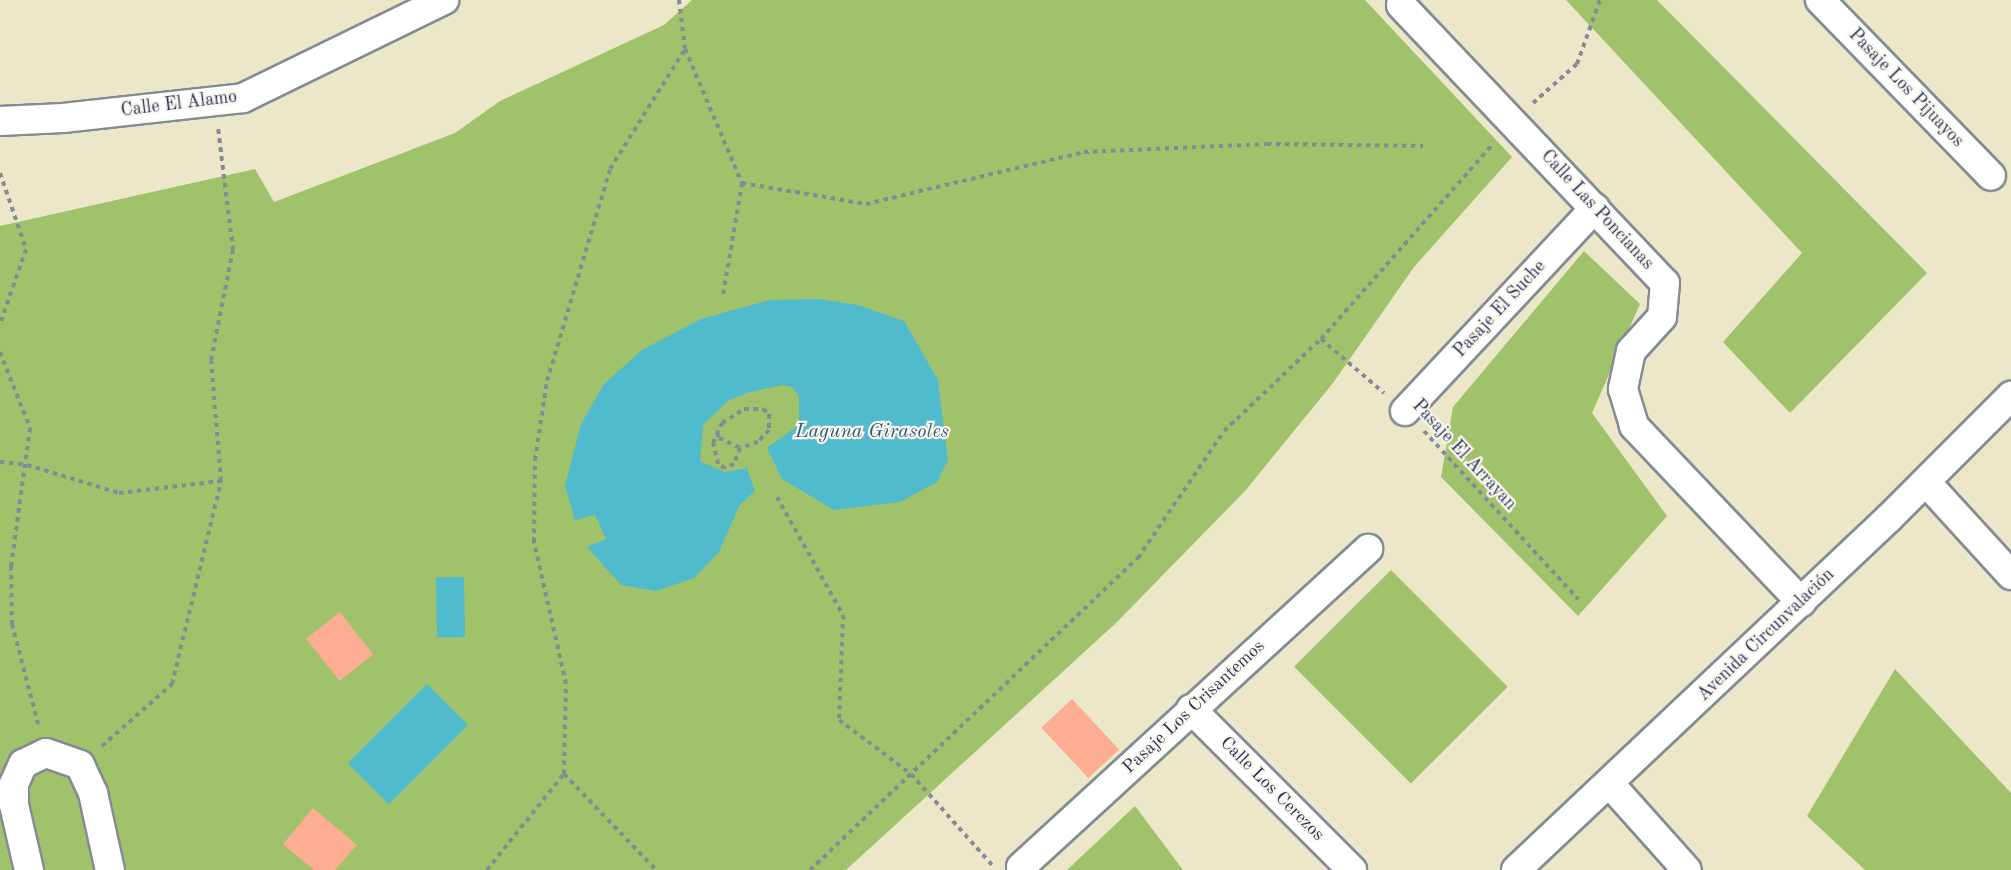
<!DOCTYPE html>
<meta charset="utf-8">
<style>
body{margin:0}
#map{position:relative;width:2011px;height:870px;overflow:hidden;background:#ede7c9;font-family:"Old Standard TT",serif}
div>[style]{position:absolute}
.green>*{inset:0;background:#9fc26b;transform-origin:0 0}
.water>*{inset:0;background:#51bbce;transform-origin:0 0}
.building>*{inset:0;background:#fdad92;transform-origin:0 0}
.path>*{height:4px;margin-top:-2px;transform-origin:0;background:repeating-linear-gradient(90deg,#848b94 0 4.5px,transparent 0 9px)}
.roads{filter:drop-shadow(2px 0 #848b94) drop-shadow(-2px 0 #848b94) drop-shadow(0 2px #848b94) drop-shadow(0 -2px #848b94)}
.street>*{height:28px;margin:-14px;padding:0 14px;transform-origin:14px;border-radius:14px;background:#fff}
span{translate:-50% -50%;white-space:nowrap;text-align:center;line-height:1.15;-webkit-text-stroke:4.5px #fbf7ec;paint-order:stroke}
.street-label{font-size:18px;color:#1b2f5e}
.water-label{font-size:20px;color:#2b5980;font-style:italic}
</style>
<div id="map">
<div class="green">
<div style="clip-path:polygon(692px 0,1365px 0,1512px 157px,1414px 267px,1333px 383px,1245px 491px,1116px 623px,846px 870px,0 870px,0 226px,255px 169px,274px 202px,455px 133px,500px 101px,664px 25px)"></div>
<div style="clip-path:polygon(1566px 0,1657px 0,1927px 273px,1790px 413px,1723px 342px,1802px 253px)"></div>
<div style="clip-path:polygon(1584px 251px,1640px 304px,1592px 413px,1667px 516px,1578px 616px,1441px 477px,1453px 407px)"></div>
<div style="left:1391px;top:570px;width:165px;height:137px;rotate:45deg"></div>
<div style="clip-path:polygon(1895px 669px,2011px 793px,2011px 870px,1865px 870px,1807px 816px)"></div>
<div style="clip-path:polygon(1135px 806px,1183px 870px,1067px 870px)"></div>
</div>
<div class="water">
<div style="clip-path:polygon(818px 299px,858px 305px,904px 321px,938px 380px,948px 460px,937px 482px,900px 502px,834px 510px,782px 479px,767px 448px,799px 425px,799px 396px,792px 387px,782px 385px,750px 392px,729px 400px,703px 425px,700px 461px,724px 472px,747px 468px,755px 491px,739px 506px,719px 552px,694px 578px,656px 591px,621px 585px,587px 547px,606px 539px,595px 515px,575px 520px,565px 486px,581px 424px,604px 384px,642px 350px,701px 319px,770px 300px)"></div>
<div style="left:464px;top:577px;width:60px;height:28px;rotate:89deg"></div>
<div style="left:427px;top:684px;width:58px;height:112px;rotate:45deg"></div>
</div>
<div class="building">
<div style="left:340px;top:612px;width:54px;height:43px;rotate:52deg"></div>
<div style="left:1072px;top:699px;width:69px;height:42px;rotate:47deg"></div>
<div style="clip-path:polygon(313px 808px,357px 845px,335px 870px,314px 870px,283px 844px)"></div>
</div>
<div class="path">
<div style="left:679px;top:0;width:49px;rotate:83deg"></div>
<div style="left:685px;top:49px;width:146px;rotate:67deg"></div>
<div style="left:742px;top:183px;width:114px;rotate:99.6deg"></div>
<div style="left:1533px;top:103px;width:59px;rotate:-41.6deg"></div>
<div style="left:1577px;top:64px;width:68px;rotate:-70.2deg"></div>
<div style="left:0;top:173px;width:80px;rotate:71.1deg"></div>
<div style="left:26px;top:249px;width:79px;rotate:109.1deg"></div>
<div style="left:742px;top:183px;width:126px;rotate:9.6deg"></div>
<div style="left:866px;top:204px;width:224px;rotate:-13.4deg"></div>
<div style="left:1084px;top:152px;width:183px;rotate:-2.5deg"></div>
<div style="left:1267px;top:144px;width:156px;rotate:0.7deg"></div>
<div style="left:1321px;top:339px;width:83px;rotate:40.6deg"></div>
<div style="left:0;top:352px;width:82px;rotate:68.5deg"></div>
<div style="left:30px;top:428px;width:139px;rotate:97.8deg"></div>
<div style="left:11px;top:566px;width:58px;rotate:89deg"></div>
<div style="left:12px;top:624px;width:107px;rotate:75.4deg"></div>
<div style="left:744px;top:409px;width:19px"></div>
<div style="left:763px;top:409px;width:8px;rotate:40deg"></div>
<div style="left:769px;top:414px;width:16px;rotate:90deg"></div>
<div style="left:769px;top:430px;width:16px;rotate:133deg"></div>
<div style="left:758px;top:442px;width:19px;rotate:162deg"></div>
<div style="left:740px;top:448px;width:17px;rotate:111deg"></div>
<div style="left:734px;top:464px;width:10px;rotate:156deg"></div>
<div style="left:725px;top:468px;width:8px;rotate:-150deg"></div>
<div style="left:718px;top:464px;width:22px;rotate:-103deg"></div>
<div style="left:713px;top:443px;width:22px;rotate:-66deg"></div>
<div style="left:722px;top:423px;width:26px;rotate:-32deg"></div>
<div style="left:1424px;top:431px;width:228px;rotate:47.5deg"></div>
<div style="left:717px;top:433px;width:5px;rotate:68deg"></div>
<div style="left:719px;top:438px;width:23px;rotate:25deg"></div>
<div style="left:0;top:462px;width:27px;rotate:6deg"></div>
<div style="left:27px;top:465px;width:96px;rotate:16.9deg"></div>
<div style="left:119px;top:493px;width:103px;rotate:-6.7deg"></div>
<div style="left:777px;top:497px;width:135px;rotate:60.8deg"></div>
<div style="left:843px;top:615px;width:105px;rotate:92.2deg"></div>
<div style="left:839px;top:720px;width:90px;rotate:36.9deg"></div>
<div style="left:911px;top:774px;width:122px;rotate:48.3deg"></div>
<div style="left:102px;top:746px;width:94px;rotate:-41.5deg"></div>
<div style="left:172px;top:684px;width:209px;rotate:-76.4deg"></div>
<div style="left:221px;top:481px;width:121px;rotate:-94.7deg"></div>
<div style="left:211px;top:360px;width:112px;rotate:-78.7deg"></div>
<div style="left:233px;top:250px;width:123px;rotate:-97deg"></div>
<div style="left:564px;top:774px;width:133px;rotate:46.2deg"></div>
<div style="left:487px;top:870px;width:123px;rotate:-51.3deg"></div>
<div style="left:564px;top:774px;width:90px;rotate:-88.7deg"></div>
<div style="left:566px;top:684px;width:146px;rotate:-102.7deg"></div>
<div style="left:534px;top:542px;width:82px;rotate:-89.3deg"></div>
<div style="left:535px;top:460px;width:80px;rotate:-81.4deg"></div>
<div style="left:547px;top:381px;width:221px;rotate:-73.4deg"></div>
<div style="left:610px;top:169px;width:142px;rotate:-58deg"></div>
<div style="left:810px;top:870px;width:453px;rotate:-43.6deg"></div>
<div style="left:1138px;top:558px;width:153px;rotate:-55.9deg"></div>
<div style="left:1224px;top:431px;width:134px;rotate:-43.5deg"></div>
<div style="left:1321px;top:339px;width:261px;rotate:-48.6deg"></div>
</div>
<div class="roads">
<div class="street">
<div style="left:1820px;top:0;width:245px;rotate:45.8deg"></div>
<div style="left:1401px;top:5px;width:383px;rotate:46.5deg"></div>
<div style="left:1665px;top:283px;width:34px;rotate:95deg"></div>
<div style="left:1662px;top:317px;width:46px;rotate:132.4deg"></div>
<div style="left:1631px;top:351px;width:39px;rotate:102deg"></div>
<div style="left:1623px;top:389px;width:39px;rotate:73deg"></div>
<div style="left:1634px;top:426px;width:243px;rotate:46.5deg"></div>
<div style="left:0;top:121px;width:63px;rotate:-2.7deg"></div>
<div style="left:63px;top:118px;width:181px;rotate:-6.3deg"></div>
<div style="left:243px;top:98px;width:224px;rotate:-26deg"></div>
<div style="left:1405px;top:411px;width:278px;rotate:-46.9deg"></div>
<div style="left:1926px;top:482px;width:126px;rotate:47.6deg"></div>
<div style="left:1191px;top:709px;width:228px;rotate:45deg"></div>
<div style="left:1610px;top:784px;width:115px;rotate:48.2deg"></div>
<div style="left:1021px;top:867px;width:471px;rotate:-42.5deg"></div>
<div style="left:29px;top:870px;width:67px;rotate:-103deg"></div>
<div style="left:14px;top:805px;width:21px;rotate:-90deg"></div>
<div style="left:14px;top:784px;width:22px;rotate:-66deg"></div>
<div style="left:23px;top:764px;width:25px;rotate:-26deg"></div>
<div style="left:46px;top:753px;width:36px;rotate:19deg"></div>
<div style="left:80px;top:765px;width:31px;rotate:65deg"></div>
<div style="left:93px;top:793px;width:79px;rotate:77.6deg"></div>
<div style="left:1516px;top:870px;width:513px;rotate:-43.34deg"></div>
<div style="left:1889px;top:518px;width:173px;rotate:-45deg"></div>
</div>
</div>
<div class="street-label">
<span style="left:1906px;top:88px;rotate:46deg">Pasaje Los Pijuayos</span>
<span style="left:179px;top:104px;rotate:-7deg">Calle El Alamo</span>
<span style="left:1597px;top:210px;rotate:47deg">Calle Las Poncianas</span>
<span style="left:1500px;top:309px;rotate:-47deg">Pasaje El Suche</span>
<span style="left:1464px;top:455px;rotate:47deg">Pasaje El Arrayan</span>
<span style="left:1766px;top:635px;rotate:-44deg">Avenida Circunvalación</span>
<span style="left:1194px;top:707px;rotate:-43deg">Pasaje Los Crisantemos</span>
<span style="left:1272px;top:789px;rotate:45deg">Calle Los Cerezos</span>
</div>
<div class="water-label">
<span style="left:872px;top:432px">Laguna Girasoles</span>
</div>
</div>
